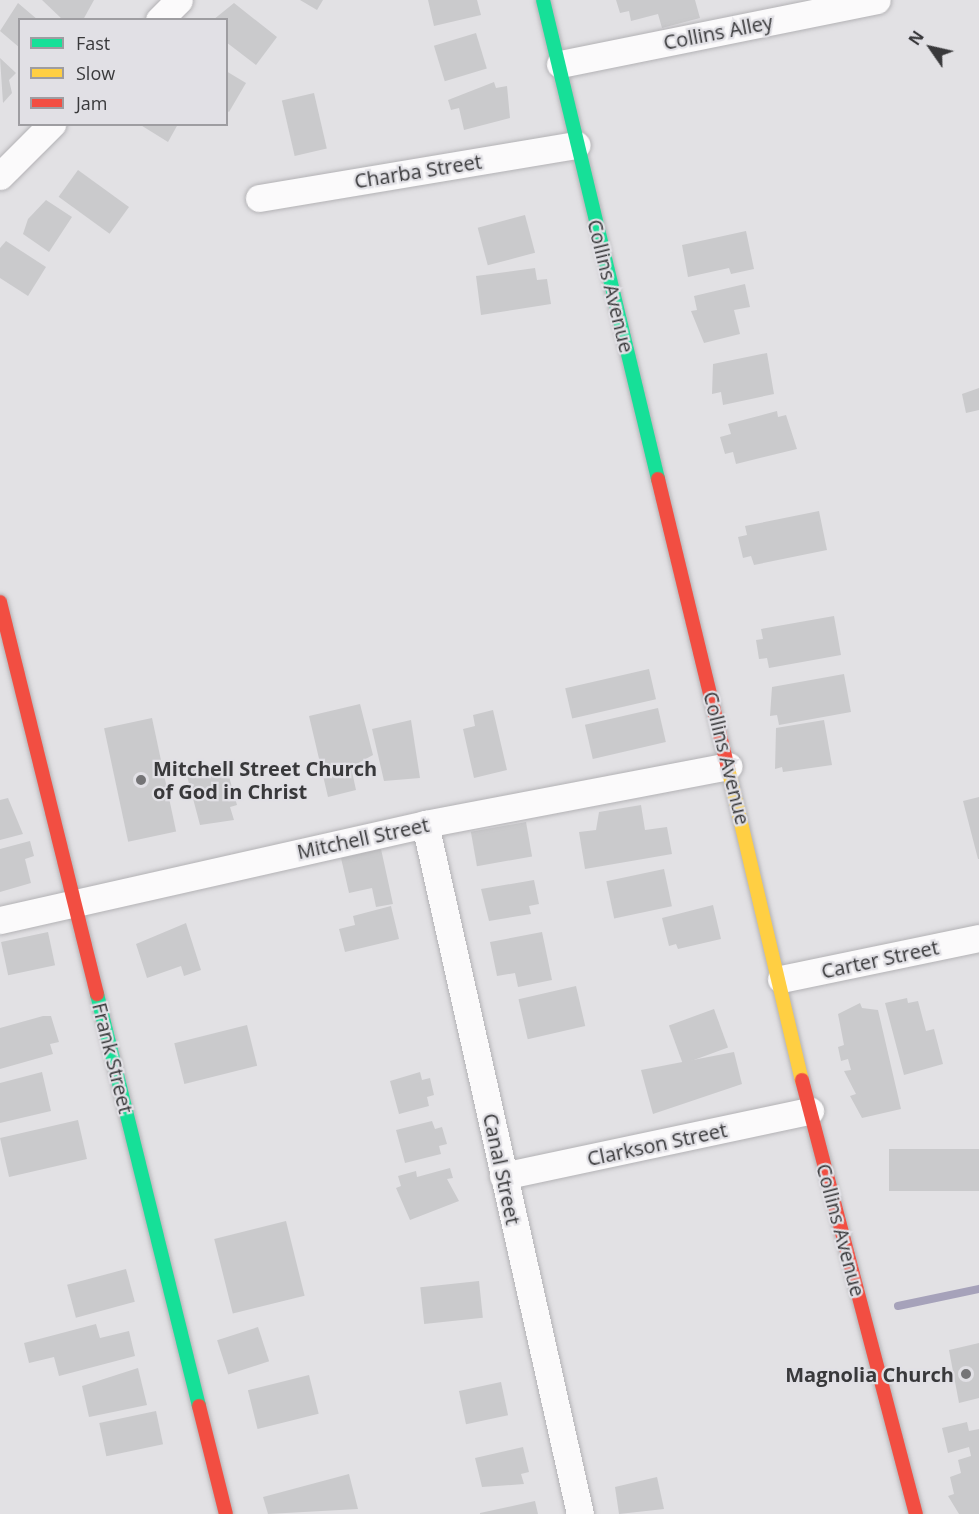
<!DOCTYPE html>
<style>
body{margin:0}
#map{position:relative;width:979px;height:1514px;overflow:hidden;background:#e2e1e4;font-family:"Open Sans",sans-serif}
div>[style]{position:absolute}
.stream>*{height:8px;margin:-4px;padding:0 4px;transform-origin:4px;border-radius:4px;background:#a6a2ba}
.building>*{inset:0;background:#cacacc;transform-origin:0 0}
.roads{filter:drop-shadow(0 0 2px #b3b2b5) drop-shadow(0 0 2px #b3b2b5)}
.street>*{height:27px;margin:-13.5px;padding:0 13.5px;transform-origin:13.5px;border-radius:13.5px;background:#fbfafb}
.fast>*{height:14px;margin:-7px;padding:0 7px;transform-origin:7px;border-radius:7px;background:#16e098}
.slow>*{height:14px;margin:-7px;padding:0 7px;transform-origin:7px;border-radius:7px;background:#ffcf43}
.jam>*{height:14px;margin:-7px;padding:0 7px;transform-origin:7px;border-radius:7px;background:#f24e42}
.dots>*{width:16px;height:16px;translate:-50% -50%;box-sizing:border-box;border:3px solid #e1e0e5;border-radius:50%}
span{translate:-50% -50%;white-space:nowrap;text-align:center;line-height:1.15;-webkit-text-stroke:4.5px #e1e0e5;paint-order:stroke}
.street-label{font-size:20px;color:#39393b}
.poi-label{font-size:20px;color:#39393b;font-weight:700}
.left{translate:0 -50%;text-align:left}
.right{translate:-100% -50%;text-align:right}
.legend{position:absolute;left:18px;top:18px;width:210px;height:108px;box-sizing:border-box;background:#e1e0e5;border:2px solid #9e9da1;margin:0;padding:8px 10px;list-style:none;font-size:18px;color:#39393b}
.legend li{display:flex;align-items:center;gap:12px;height:30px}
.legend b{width:30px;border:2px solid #9e9da1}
.north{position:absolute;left:901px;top:18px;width:60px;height:60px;-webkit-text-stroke:4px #e1e0e5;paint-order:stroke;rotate:304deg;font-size:16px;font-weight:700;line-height:24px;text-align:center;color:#39393b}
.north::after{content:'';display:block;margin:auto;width:21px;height:27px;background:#39393b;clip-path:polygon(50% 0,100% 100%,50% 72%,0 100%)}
</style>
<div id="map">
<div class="stream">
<i style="left:898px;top:1306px;width:83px;rotate:-11.9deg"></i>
</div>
<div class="building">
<i style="clip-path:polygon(42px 0,94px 0,83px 20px,63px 20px)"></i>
<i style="clip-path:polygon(300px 0,323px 0,317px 10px)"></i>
<i style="clip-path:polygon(428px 0,477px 0,481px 15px,434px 26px)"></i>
<i style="clip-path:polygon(616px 0,695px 0,700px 18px,662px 28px,658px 14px,631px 21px,629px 11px,620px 13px)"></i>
<i style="clip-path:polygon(18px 3px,38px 20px,20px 20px,20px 48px,0 31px)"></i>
<i style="clip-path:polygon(234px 3px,277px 37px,256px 65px,226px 42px,226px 20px,213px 20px)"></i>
<i style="left:476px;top:33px;width:37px;height:44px;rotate:73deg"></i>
<i style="clip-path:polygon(0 58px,16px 73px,9px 80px,12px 93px,3px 103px)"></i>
<i style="clip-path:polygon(226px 71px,246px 83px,229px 112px,226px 110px)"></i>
<i style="clip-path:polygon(494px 82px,496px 88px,507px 86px,510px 118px,464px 130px,459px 108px,451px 110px,448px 100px)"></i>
<i style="left:314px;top:93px;width:57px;height:33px;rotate:77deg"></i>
<i style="clip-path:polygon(139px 124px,178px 124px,168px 142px)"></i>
<i style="left:78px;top:170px;width:63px;height:33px;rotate:36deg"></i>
<i style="clip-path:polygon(46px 200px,72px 217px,49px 252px,23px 234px,28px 219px)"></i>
<i style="left:525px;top:215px;width:39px;height:49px;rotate:75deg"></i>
<i style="clip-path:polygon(746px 231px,754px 269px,731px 274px,729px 268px,688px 277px,682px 245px)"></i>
<i style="clip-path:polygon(6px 241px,46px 267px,28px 296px,0 278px,0 248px)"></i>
<i style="clip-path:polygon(535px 268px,537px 280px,547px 279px,551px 304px,481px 315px,476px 276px)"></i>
<i style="clip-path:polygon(745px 284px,750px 307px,734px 310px,740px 334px,704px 343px,691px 311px,697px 310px,694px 296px)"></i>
<i style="clip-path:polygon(767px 353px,774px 394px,723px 405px,721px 392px,712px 394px,713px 364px)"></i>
<i style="clip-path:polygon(979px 388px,979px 410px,966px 413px,962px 394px)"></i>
<i style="clip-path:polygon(777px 411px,778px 417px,786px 415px,797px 449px,736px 464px,733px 452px,725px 454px,720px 437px,731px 434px,728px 424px)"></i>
<i style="clip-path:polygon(819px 511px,827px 550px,754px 565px,751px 556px,743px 558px,738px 537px,747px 535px,745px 526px)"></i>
<i style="clip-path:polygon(834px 616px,841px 655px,769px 668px,767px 658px,759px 659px,756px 640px,763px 639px,761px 629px)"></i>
<i style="left:649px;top:669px;width:31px;height:86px;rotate:77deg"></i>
<i style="clip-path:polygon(844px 674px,851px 712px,779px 725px,777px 715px,770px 716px,772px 687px)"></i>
<i style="clip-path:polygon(360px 704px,373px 755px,351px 767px,356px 790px,328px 797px,309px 716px)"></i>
<i style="left:658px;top:708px;width:35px;height:75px;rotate:77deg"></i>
<i style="clip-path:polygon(493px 710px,507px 770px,474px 778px,463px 729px,475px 726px,473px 715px)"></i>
<i style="left:152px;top:718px;width:116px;height:49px;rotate:78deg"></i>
<i style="clip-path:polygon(411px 720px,420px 778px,384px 781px,372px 729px)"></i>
<i style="clip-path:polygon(824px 720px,832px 765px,783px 772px,782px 767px,775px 769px,776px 728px)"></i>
<i style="clip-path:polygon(225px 762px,237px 805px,230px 807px,234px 820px,200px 825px,186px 772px)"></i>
<i style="clip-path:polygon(979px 797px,979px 859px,978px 859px,963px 801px)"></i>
<i style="clip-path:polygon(8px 798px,23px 834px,0 840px,0 800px)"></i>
<i style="clip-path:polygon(641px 805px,645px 830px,667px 827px,672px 854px,585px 869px,579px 832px,596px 830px,599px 812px)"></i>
<i style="left:526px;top:822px;width:35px;height:56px;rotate:80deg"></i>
<i style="clip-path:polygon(30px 841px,34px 856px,25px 859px,31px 883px,0 892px,0 849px)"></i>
<i style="clip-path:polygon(381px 849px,393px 904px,376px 907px,372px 888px,349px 893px,341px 858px)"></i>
<i style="left:664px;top:869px;width:38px;height:59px;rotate:78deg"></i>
<i style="clip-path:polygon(534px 880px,539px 904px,529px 906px,531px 914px,489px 921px,481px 889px)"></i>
<i style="clip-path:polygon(713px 905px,721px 939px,678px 949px,676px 944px,669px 946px,662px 918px)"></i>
<i style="clip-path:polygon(391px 906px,399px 939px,345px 952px,339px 929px,355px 925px,353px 916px)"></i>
<i style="clip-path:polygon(186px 923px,201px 970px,184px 976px,181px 966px,147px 978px,136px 944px)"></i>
<i style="left:48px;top:932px;width:34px;height:48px;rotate:78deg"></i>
<i style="clip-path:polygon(542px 932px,552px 980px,518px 987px,515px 973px,497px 976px,490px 942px)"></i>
<i style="left:576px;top:986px;width:41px;height:59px;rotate:77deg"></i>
<i style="clip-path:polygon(907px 998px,908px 1003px,918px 1001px,926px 1031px,934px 1029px,943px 1064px,904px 1075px,885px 1003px)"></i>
<i style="clip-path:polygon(860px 1003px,862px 1008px,878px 1010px,901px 1109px,862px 1118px,850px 1096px,856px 1094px,844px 1071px,851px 1070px,848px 1059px,841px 1061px,838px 1047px,844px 1045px,838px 1014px)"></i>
<i style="left:714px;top:1009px;width:41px;height:48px;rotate:70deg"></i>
<i style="clip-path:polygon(43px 1016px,51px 1016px,59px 1042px,50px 1044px,53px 1054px,0 1069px,0 1028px)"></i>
<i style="left:247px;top:1025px;width:42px;height:75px;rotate:76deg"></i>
<i style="clip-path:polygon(734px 1052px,742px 1084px,653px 1114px,641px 1070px)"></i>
<i style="clip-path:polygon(42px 1072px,51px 1111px,0 1123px,0 1083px)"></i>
<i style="clip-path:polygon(420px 1072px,422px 1080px,430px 1078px,434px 1095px,427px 1097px,429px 1106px,399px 1114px,390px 1081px)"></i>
<i style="left:78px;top:1120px;width:40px;height:80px;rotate:77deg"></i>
<i style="clip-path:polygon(432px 1121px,435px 1129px,442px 1127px,447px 1144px,439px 1146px,441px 1154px,405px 1163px,396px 1130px)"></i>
<i style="left:979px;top:1149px;width:42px;height:90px;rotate:90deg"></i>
<i style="clip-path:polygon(450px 1168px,453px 1178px,447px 1179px,459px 1201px,410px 1220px,396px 1188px,401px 1186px,398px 1176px,416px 1171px,417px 1177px)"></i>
<i style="left:286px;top:1221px;width:77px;height:74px;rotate:76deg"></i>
<i style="left:126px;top:1269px;width:34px;height:61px;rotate:75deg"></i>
<i style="left:479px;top:1281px;width:37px;height:59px;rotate:84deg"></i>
<i style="clip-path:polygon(96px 1324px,100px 1338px,129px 1331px,135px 1356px,59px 1376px,54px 1357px,29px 1363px,24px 1343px)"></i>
<i style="left:258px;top:1327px;width:36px;height:43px;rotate:72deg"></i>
<i style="clip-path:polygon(979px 1343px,979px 1398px,959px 1403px,949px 1350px)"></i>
<i style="clip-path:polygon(138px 1368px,147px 1405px,89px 1417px,82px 1386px)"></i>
<i style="left:309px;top:1375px;width:40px;height:63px;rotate:76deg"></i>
<i style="left:501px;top:1382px;width:34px;height:43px;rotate:78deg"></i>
<i style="left:156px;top:1411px;width:34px;height:58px;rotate:78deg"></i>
<i style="clip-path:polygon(967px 1422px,969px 1431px,979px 1429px,979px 1514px,959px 1514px,948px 1496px,954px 1494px,950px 1477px,961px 1473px,958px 1460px,971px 1456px,969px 1447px,948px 1453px,942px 1428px)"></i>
<i style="clip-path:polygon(523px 1447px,529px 1472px,521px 1474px,524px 1484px,482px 1487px,475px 1458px)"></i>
<i style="clip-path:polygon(349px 1474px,358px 1509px,268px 1514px,263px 1497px)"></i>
<i style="clip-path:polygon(657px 1477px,664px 1509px,619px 1514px,615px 1487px)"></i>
<i style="clip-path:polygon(535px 1501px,538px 1514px,480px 1514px,480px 1513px)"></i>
</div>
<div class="roads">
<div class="street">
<i style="left:159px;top:20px;width:28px;rotate:-45deg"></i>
<i style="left:560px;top:64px;width:323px;rotate:-11.4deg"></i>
<i style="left:0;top:176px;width:74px;rotate:-45deg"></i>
<i style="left:259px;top:198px;width:322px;rotate:-9.5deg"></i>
<i style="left:425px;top:824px;width:707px;rotate:77.34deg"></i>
<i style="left:0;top:920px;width:436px;rotate:-12.7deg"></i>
<i style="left:425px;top:824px;width:309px;rotate:-10.8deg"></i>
<i style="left:781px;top:979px;width:202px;rotate:-11.7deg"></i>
<i style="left:503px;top:1176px;width:314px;rotate:-12deg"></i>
</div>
<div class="fast">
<i style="left:543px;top:0;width:493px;rotate:76.5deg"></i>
<i style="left:97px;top:994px;width:424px;rotate:76.1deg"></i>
</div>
<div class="slow">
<i style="left:728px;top:768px;width:321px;rotate:76.7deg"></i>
</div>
<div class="jam">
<i style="left:658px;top:479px;width:297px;rotate:76.4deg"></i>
<i style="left:0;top:602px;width:404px;rotate:76.1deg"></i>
<i style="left:802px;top:1080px;width:449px;rotate:75.3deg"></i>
<i style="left:199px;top:1406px;width:111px;rotate:76deg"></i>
</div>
</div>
<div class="dots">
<i style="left:141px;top:780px;background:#747476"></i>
<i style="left:966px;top:1374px;background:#747476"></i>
</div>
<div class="street-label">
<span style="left:718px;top:32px;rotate:-11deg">Collins Alley</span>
<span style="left:418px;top:171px;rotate:-9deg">Charba Street</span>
<span style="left:611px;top:286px;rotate:76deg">Collins Avenue</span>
<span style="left:727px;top:758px;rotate:76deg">Collins Avenue</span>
<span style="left:363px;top:838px;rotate:-12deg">Mitchell Street</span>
<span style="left:880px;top:959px;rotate:-12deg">Carter Street</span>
<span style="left:113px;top:1058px;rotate:76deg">Frank Street</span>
<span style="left:657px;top:1144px;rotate:-12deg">Clarkson Street</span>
<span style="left:502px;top:1169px;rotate:78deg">Canal Street</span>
<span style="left:841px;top:1230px;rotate:75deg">Collins Avenue</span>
</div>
<div class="poi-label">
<span class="left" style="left:153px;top:780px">Mitchell Street Church<br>of God in Christ</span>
<span class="right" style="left:954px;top:1374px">Magnolia Church</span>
</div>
<ul class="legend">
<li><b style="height:8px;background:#16e098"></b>Fast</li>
<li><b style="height:8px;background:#ffcf43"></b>Slow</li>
<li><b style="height:8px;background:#f24e42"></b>Jam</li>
</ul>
<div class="north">N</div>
</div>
